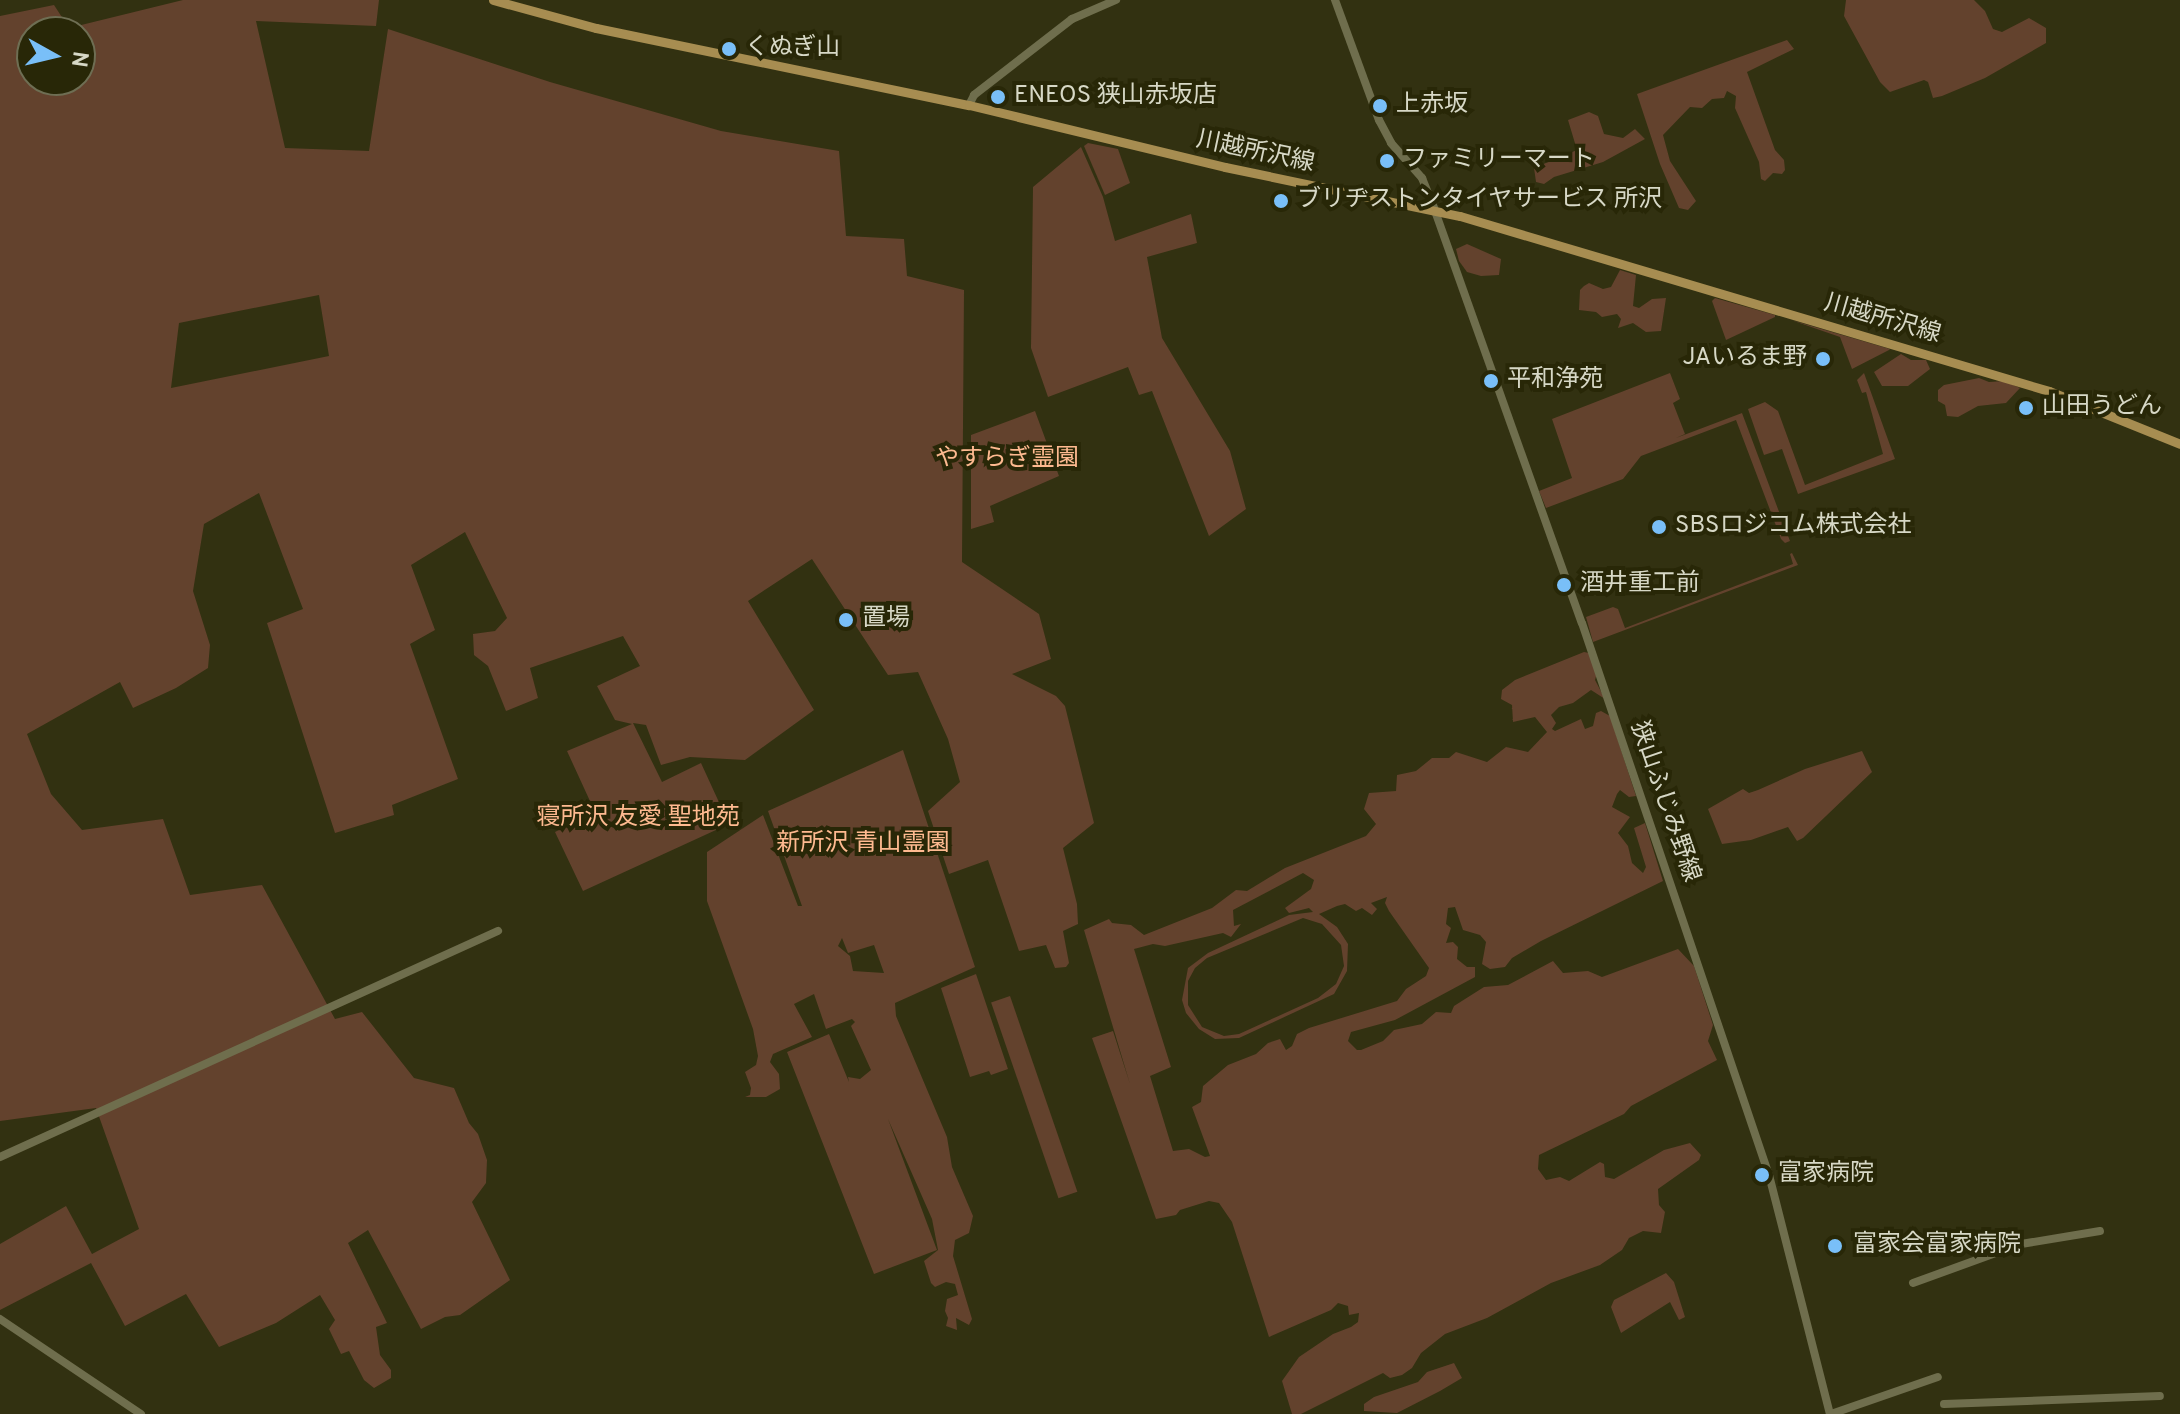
<!DOCTYPE html>
<meta charset="utf-8">
<style>
body{margin:0}
#map{position:relative;width:2180px;height:1414px;overflow:hidden;background:#323111;font-family:Overpass,"Noto Sans JP",sans-serif}
div>[style]{position:absolute}
.green>*{inset:0;background:#63422d;transform-origin:0 0}
.secondary>*{height:8px;margin:-4px;padding:0 4px;transform-origin:4px;border-radius:4px;background:#6f6e4d}
.primary>*{height:9px;margin:-4.5px;padding:0 4.5px;transform-origin:4.5px;border-radius:4.5px;background:#a78d51}
.dots>*{width:22px;height:22px;translate:-50% -50%;box-sizing:border-box;border:4px solid #282707;border-radius:50%}
span{translate:-50% -50%;white-space:nowrap;text-align:center;line-height:1.15;-webkit-text-stroke:8px #282707;paint-order:stroke}
.poi-label{font-size:24px;color:#d7d8c6}
.left{translate:0 -50%;text-align:left}
.right{translate:-100% -50%;text-align:right}
.street-label{font-size:24px;color:#d7d8c6}
.park-label{font-size:24px;color:#feba90}
.north{position:absolute;left:16px;top:16px;width:80px;height:80px;box-sizing:border-box;background:#282707;border:2px solid #6e6e53;border-radius:50%;rotate:98deg;font-size:22px;font-weight:700;line-height:32px;text-align:center;color:#d7d8c6}
.north::after{content:'';display:block;margin:auto;width:28px;height:36px;background:#79bff8;clip-path:polygon(50% 0,100% 100%,50% 72%,0 100%)}
</style>
<div id="map">
<div class="green">
<i style="clip-path:polygon(evenodd,183px 0,379px 0,376px 26px,256px 21px,285px 148px,369px 151px,388px 29px,550px 82px,721px 131px,839px 151px,846px 236px,904px 239px,907px 276px,964px 290px,962px 562px,1039px 614px,1051px 659px,1012px 674px,1056px 696px,1065px 706px,1094px 823px,1063px 848px,1077px 904px,1078px 924px,1063px 931px,1069px 963px,1066px 967px,1055px 968px,1046px 945px,1019px 951px,988px 860px,949px 874px,928px 811px,960px 782px,948px 739px,918px 672px,888px 675px,812px 559px,748px 601px,814px 710px,745px 760px,690px 757px,661px 765px,646px 725px,633px 723px,662px 782px,701px 763px,729px 824px,583px 891px,555px 832px,595px 812px,567px 751px,632px 724px,615px 720px,597px 686px,640px 666px,623px 636px,530px 668px,538px 698px,506px 711px,488px 666px,474px 655px,473px 634px,495px 631px,507px 618px,465px 532px,411px 565px,435px 630px,410px 644px,458px 779px,392px 805px,394px 815px,335px 833px,267px 623px,303px 609px,259px 493px,204px 524px,193px 591px,210px 645px,208px 668px,176px 688px,133px 708px,120px 682px,27px 734px,51px 794px,82px 830px,163px 819px,190px 895px,262px 885px,335px 1019px,362px 1012px,414px 1078px,454px 1088px,469px 1123px,478px 1134px,487px 1160px,486px 1183px,472px 1202px,510px 1280px,460px 1315px,445px 1317px,421px 1329px,368px 1230px,348px 1243px,387px 1323px,376px 1327px,380px 1355px,391px 1370px,391px 1378px,374px 1388px,364px 1380px,349px 1351px,341px 1354px,329px 1329px,335px 1320px,320px 1295px,276px 1323px,219px 1347px,186px 1294px,125px 1326px,91px 1263px,0 1310px,0 1244px,66px 1206px,92px 1254px,139px 1229px,96px 1108px,0 1121px,0 16px,54px 5px,69px 28px,183px 0,32px 32px,80px 32px,80px 80px,32px 80px,32px 32px,183px 0,319px 295px,329px 356px,171px 388px,179px 323px,319px 295px)"></i>
<i style="clip-path:polygon(1846px 0,1974px 0,1985px 11px,1993px 29px,2002px 32px,2029px 18px,2046px 28px,2046px 43px,1985px 78px,1942px 96px,1933px 98px,1928px 82px,1924px 80px,1890px 92px,1880px 82px,1844px 16px)"></i>
<i style="clip-path:polygon(1787px 40px,1794px 49px,1747px 72px,1775px 150px,1784px 160px,1785px 170px,1782px 174px,1773px 173px,1765px 181px,1761px 179px,1759px 162px,1735px 108px,1736px 96px,1727px 91px,1724px 98px,1712px 99px,1702px 108px,1690px 107px,1663px 135px,1670px 161px,1696px 201px,1688px 210px,1679px 208px,1660px 164px,1637px 94px)"></i>
<i style="clip-path:polygon(1589px 112px,1598px 116px,1604px 134px,1623px 138px,1635px 129px,1645px 139px,1603px 162px,1554px 177px,1544px 184px,1536px 182px,1534px 168px,1577px 150px,1568px 120px)"></i>
<i style="clip-path:polygon(1088px 143px,1118px 149px,1130px 183px,1105px 195px,1084px 146px)"></i>
<i style="clip-path:polygon(1081px 147px,1103px 197px,1115px 241px,1191px 214px,1197px 243px,1147px 257px,1162px 338px,1230px 451px,1246px 509px,1209px 536px,1152px 391px,1139px 395px,1128px 367px,1048px 397px,1031px 348px,1033px 187px)"></i>
<i style="clip-path:polygon(1467px 244px,1501px 259px,1499px 275px,1481px 276px,1467px 272px,1459px 261px,1456px 249px)"></i>
<i style="clip-path:polygon(1620px 270px,1636px 275px,1633px 306px,1639px 308px,1652px 299px,1666px 298px,1661px 331px,1646px 332px,1633px 323px,1618px 328px,1621px 319px,1617px 314px,1602px 317px,1596px 312px,1579px 310px,1580px 290px,1584px 286px,1589px 283px,1603px 289px,1611px 287px)"></i>
<i style="clip-path:polygon(1715px 298px,1775px 315px,1775px 317px,1726px 340px,1712px 301px)"></i>
<i style="clip-path:polygon(1791px 320px,1890px 349px,1889px 350px,1852px 369px,1840px 337px)"></i>
<i style="clip-path:polygon(1901px 354px,1911px 360px,1926px 360px,1930px 369px,1908px 386px,1882px 386px,1874px 372px)"></i>
<i style="clip-path:polygon(1670px 373px,1680px 399px,1673px 403px,1685px 434px,1676px 438px,1742px 413px,1790px 541px,1785px 543px,1781px 539px,1736px 420px,1641px 456px,1623px 479px,1546px 508px,1539px 491px,1572px 478px,1552px 419px)"></i>
<i style="clip-path:polygon(1864px 373px,1895px 459px,1798px 494px,1782px 449px,1764px 455px,1748px 409px,1765px 402px,1778px 411px,1805px 485px,1883px 454px,1866px 392px,1862px 393px,1857px 380px)"></i>
<i style="clip-path:polygon(1979px 378px,1989px 382px,2004px 381px,2020px 388px,2006px 403px,1978px 406px,1958px 417px,1947px 416px,1945px 405px,1938px 401px,1938px 390px,1944px 385px)"></i>
<i style="clip-path:polygon(1035px 411px,1059px 476px,990px 506px,994px 522px,971px 529px,971px 435px)"></i>
<i style="clip-path:polygon(1792px 553px,1798px 565px,1593px 642px,1586px 617px,1613px 607px,1618px 609px,1625px 628px,1793px 564px,1790px 554px)"></i>
<i style="clip-path:polygon(evenodd,1584px 652px,1589px 653px,1597px 673px,1595px 680px,1605px 699px,1591px 690px,1573px 703px,1559px 707px,1551px 715px,1556px 723px,1552px 729px,1555px 731px,1581px 719px,1585px 729px,1593px 726px,1596px 713px,1601px 711px,1610px 716px,1636px 796px,1629px 797px,1620px 790px,1617px 794px,1612px 807px,1630px 817px,1618px 833px,1628px 846px,1632px 863px,1643px 873px,1646px 867px,1634px 828px,1645px 823px,1663px 881px,1541px 941px,1512px 958px,1505px 967px,1490px 969px,1482px 964px,1486px 942px,1480px 935px,1463px 930px,1455px 907px,1448px 908px,1446px 924px,1451px 928px,1446px 943px,1453px 942px,1458px 947px,1457px 959px,1467px 967px,1475px 967px,1475px 977px,1395px 1020px,1351px 1032px,1348px 1041px,1357px 1050px,1361px 1050px,1383px 1041px,1394px 1030px,1422px 1024px,1436px 1012px,1451px 1013px,1454px 1006px,1484px 987px,1508px 985px,1553px 961px,1563px 973px,1588px 971px,1602px 977px,1678px 949px,1694px 966px,1713px 1025px,1708px 1041px,1717px 1060px,1631px 1106px,1624px 1114px,1539px 1155px,1538px 1169px,1546px 1180px,1560px 1177px,1569px 1181px,1600px 1162px,1604px 1164px,1605px 1177px,1614px 1179px,1664px 1150px,1690px 1143px,1701px 1155px,1699px 1160px,1658px 1189px,1659px 1205px,1665px 1212px,1661px 1233px,1643px 1231px,1629px 1238px,1622px 1250px,1600px 1265px,1551px 1283px,1487px 1318px,1445px 1334px,1421px 1353px,1412px 1368px,1402px 1375px,1390px 1378px,1383px 1373px,1301px 1414px,1292px 1414px,1282px 1381px,1299px 1357px,1333px 1334px,1351px 1327px,1358px 1322px,1359px 1313px,1349px 1315px,1348px 1306px,1338px 1303px,1331px 1310px,1269px 1337px,1232px 1222px,1219px 1203px,1209px 1201px,1180px 1210px,1176px 1215px,1156px 1219px,1092px 1038px,1113px 1031px,1130px 1084px,1084px 930px,1109px 919px,1112px 923px,1131px 925px,1144px 935px,1212px 908px,1236px 890px,1247px 891px,1285px 868px,1366px 836px,1376px 824px,1364px 809px,1369px 793px,1396px 791px,1397px 775px,1416px 771px,1432px 758px,1449px 758px,1456px 752px,1487px 762px,1506px 747px,1528px 752px,1547px 732px,1535px 717px,1513px 722px,1512px 705px,1501px 699px,1502px 690px,1515px 680px,1584px 652px,1303px 873px,1314px 880px,1311px 889px,1285px 908px,1289px 913px,1309px 908px,1313px 912px,1289px 915px,1208px 953px,1188px 968px,1182px 1000px,1186px 1013px,1199px 1029px,1215px 1039px,1239px 1038px,1334px 994px,1347px 971px,1348px 944px,1337px 927px,1319px 914px,1337px 906px,1345px 904px,1356px 911px,1362px 908px,1372px 915px,1377px 909px,1371px 903px,1387px 897px,1385px 903px,1389px 911px,1429px 968px,1426px 976px,1406px 989px,1397px 1001px,1309px 1028px,1297px 1034px,1292px 1046px,1286px 1050px,1280px 1039px,1268px 1043px,1256px 1054px,1228px 1065px,1203px 1086px,1201px 1102px,1192px 1107px,1210px 1156px,1205px 1157px,1189px 1149px,1173px 1151px,1150px 1076px,1171px 1067px,1134px 949px,1153px 944px,1165px 946px,1223px 933px,1231px 937px,1241px 924px,1234px 926px,1233px 910px,1303px 873px,1584px 652px,1303px 918px,1322px 924px,1341px 945px,1344px 966px,1336px 984px,1318px 998px,1239px 1034px,1224px 1036px,1202px 1027px,1188px 1005px,1188px 981px,1195px 968px,1207px 958px,1303px 918px)"></i>
<i style="clip-path:polygon(evenodd,903px 750px,975px 967px,895px 1003px,896px 1016px,947px 1137px,952px 1167px,973px 1216px,969px 1233px,955px 1240px,953px 1256px,972px 1319px,969px 1325px,956px 1318px,957px 1330px,946px 1326px,948px 1318px,945px 1311px,947px 1299px,958px 1295px,955px 1284px,946px 1282px,935px 1287px,931px 1283px,924px 1261px,938px 1250px,932px 1219px,888px 1119px,937px 1250px,874px 1274px,787px 1052px,829px 1034px,849px 1082px,848px 1077px,860px 1079px,871px 1070px,851px 1026px,855px 1022px,852px 1019px,826px 1029px,814px 994px,794px 1004px,812px 1037px,773px 1054px,770px 1062px,779px 1074px,780px 1089px,766px 1097px,745px 1097px,750px 1095px,751px 1088px,745px 1072px,756px 1065px,758px 1056px,753px 1029px,707px 901px,707px 852px,763px 815px,798px 906px,802px 906px,768px 811px,903px 750px,842px 938px,848px 953px,874px 945px,884px 973px,853px 971px,850px 956px,838px 946px,842px 938px)"></i>
<i style="clip-path:polygon(1862px 751px,1872px 772px,1803px 838px,1797px 841px,1788px 827px,1751px 840px,1722px 844px,1708px 809px,1743px 789px,1749px 793px,1758px 790px,1805px 769px)"></i>
<i style="clip-path:polygon(976px 974px,1008px 1069px,991px 1075px,989px 1071px,970px 1077px,941px 988px)"></i>
<i style="left:1010px;top:996px;width:207px;height:20px;rotate:71deg"></i>
<i style="clip-path:polygon(1666px 1273px,1674px 1282px,1685px 1317px,1679px 1320px,1670px 1302px,1621px 1333px,1611px 1307px,1614px 1300px)"></i>
<i style="clip-path:polygon(1454px 1363px,1462px 1378px,1440px 1391px,1397px 1413px,1364px 1411px,1364px 1404px,1374px 1397px,1418px 1382px,1427px 1372px)"></i>
</div>
<div class="secondary">
<i style="left:1335px;top:0;width:128px;rotate:69.9deg"></i>
<i style="left:1379px;top:120px;width:26px;rotate:62deg"></i>
<i style="left:1391px;top:143px;width:47px;rotate:48.5deg"></i>
<i style="left:1422px;top:178px;width:35px;rotate:68deg"></i>
<i style="left:1435px;top:211px;width:437px;rotate:70.4deg"></i>
<i style="left:1582px;top:623px;width:583px;rotate:71.29deg"></i>
<i style="left:1769px;top:1175px;width:247px;rotate:75.7deg"></i>
<i style="left:969px;top:105px;width:11px;rotate:-63deg"></i>
<i style="left:974px;top:95px;width:124px;rotate:-37.8deg"></i>
<i style="left:1072px;top:19px;width:48px;rotate:-23.4deg"></i>
<i style="left:0;top:1157px;width:547px;rotate:-24.41deg"></i>
<i style="left:1913px;top:1283px;width:115px;rotate:-19.9deg"></i>
<i style="left:2021px;top:1244px;width:80px;rotate:-9.3deg"></i>
<i style="left:0;top:1319px;width:170px;rotate:34deg"></i>
<i style="left:1944px;top:1404px;width:216px;rotate:-2.1deg"></i>
<i style="left:1831px;top:1414px;width:113px;rotate:-19.1deg"></i>
</div>
<div class="primary">
<i style="left:493px;top:0;width:107px;rotate:15.2deg"></i>
<i style="left:596px;top:28px;width:381px;rotate:11.7deg"></i>
<i style="left:969px;top:105px;width:263px;rotate:13.6deg"></i>
<i style="left:1225px;top:167px;width:240px;rotate:11.8deg"></i>
<i style="left:1460px;top:216px;width:614px;rotate:16.55deg"></i>
<i style="left:2049px;top:391px;width:141px;rotate:22deg"></i>
</div>
<div class="dots">
<i style="left:729px;top:49px;background:#79bff8"></i>
<i style="left:998px;top:97px;background:#79bff8"></i>
<i style="left:1380px;top:106px;background:#79bff8"></i>
<i style="left:1387px;top:161px;background:#79bff8"></i>
<i style="left:1281px;top:201px;background:#79bff8"></i>
<i style="left:1823px;top:359px;background:#79bff8"></i>
<i style="left:1491px;top:381px;background:#79bff8"></i>
<i style="left:2026px;top:408px;background:#79bff8"></i>
<i style="left:1659px;top:527px;background:#79bff8"></i>
<i style="left:1564px;top:585px;background:#79bff8"></i>
<i style="left:846px;top:620px;background:#79bff8"></i>
<i style="left:1762px;top:1175px;background:#79bff8"></i>
<i style="left:1835px;top:1246px;background:#79bff8"></i>
</div>
<div class="poi-label">
<span class="left" style="left:745px;top:49px">くぬぎ山</span>
<span class="left" style="left:1014px;top:97px">ENEOS 狭山赤坂店</span>
<span class="left" style="left:1396px;top:106px">上赤坂</span>
<span class="left" style="left:1403px;top:161px">ファミリーマート</span>
<span class="left" style="left:1297px;top:201px">ブリヂストンタイヤサービス 所沢</span>
<span class="right" style="left:1807px;top:359px">JAいるま野</span>
<span class="left" style="left:1507px;top:381px">平和浄苑</span>
<span class="left" style="left:2042px;top:408px">山田うどん</span>
<span class="left" style="left:1675px;top:527px">SBSロジコム株式会社</span>
<span class="left" style="left:1580px;top:585px">酒井重工前</span>
<span class="left" style="left:862px;top:620px">置場</span>
<span class="left" style="left:1778px;top:1175px">富家病院</span>
<span class="left" style="left:1853px;top:1246px">富家会富家病院</span>
</div>
<div class="street-label">
<span style="left:1255px;top:153px;rotate:12deg">川越所沢線</span>
<span style="left:1882px;top:320px;rotate:16deg">川越所沢線</span>
<span style="left:1664px;top:802px;rotate:71deg">狭山ふじみ野線</span>
</div>
<div class="park-label">
<span style="left:1007px;top:460px">やすらぎ霊園</span>
<span style="left:638px;top:819px">寝所沢 友愛 聖地苑</span>
<span style="left:863px;top:845px">新所沢 青山霊園</span>
</div>
<div class="north">N</div>
</div>
